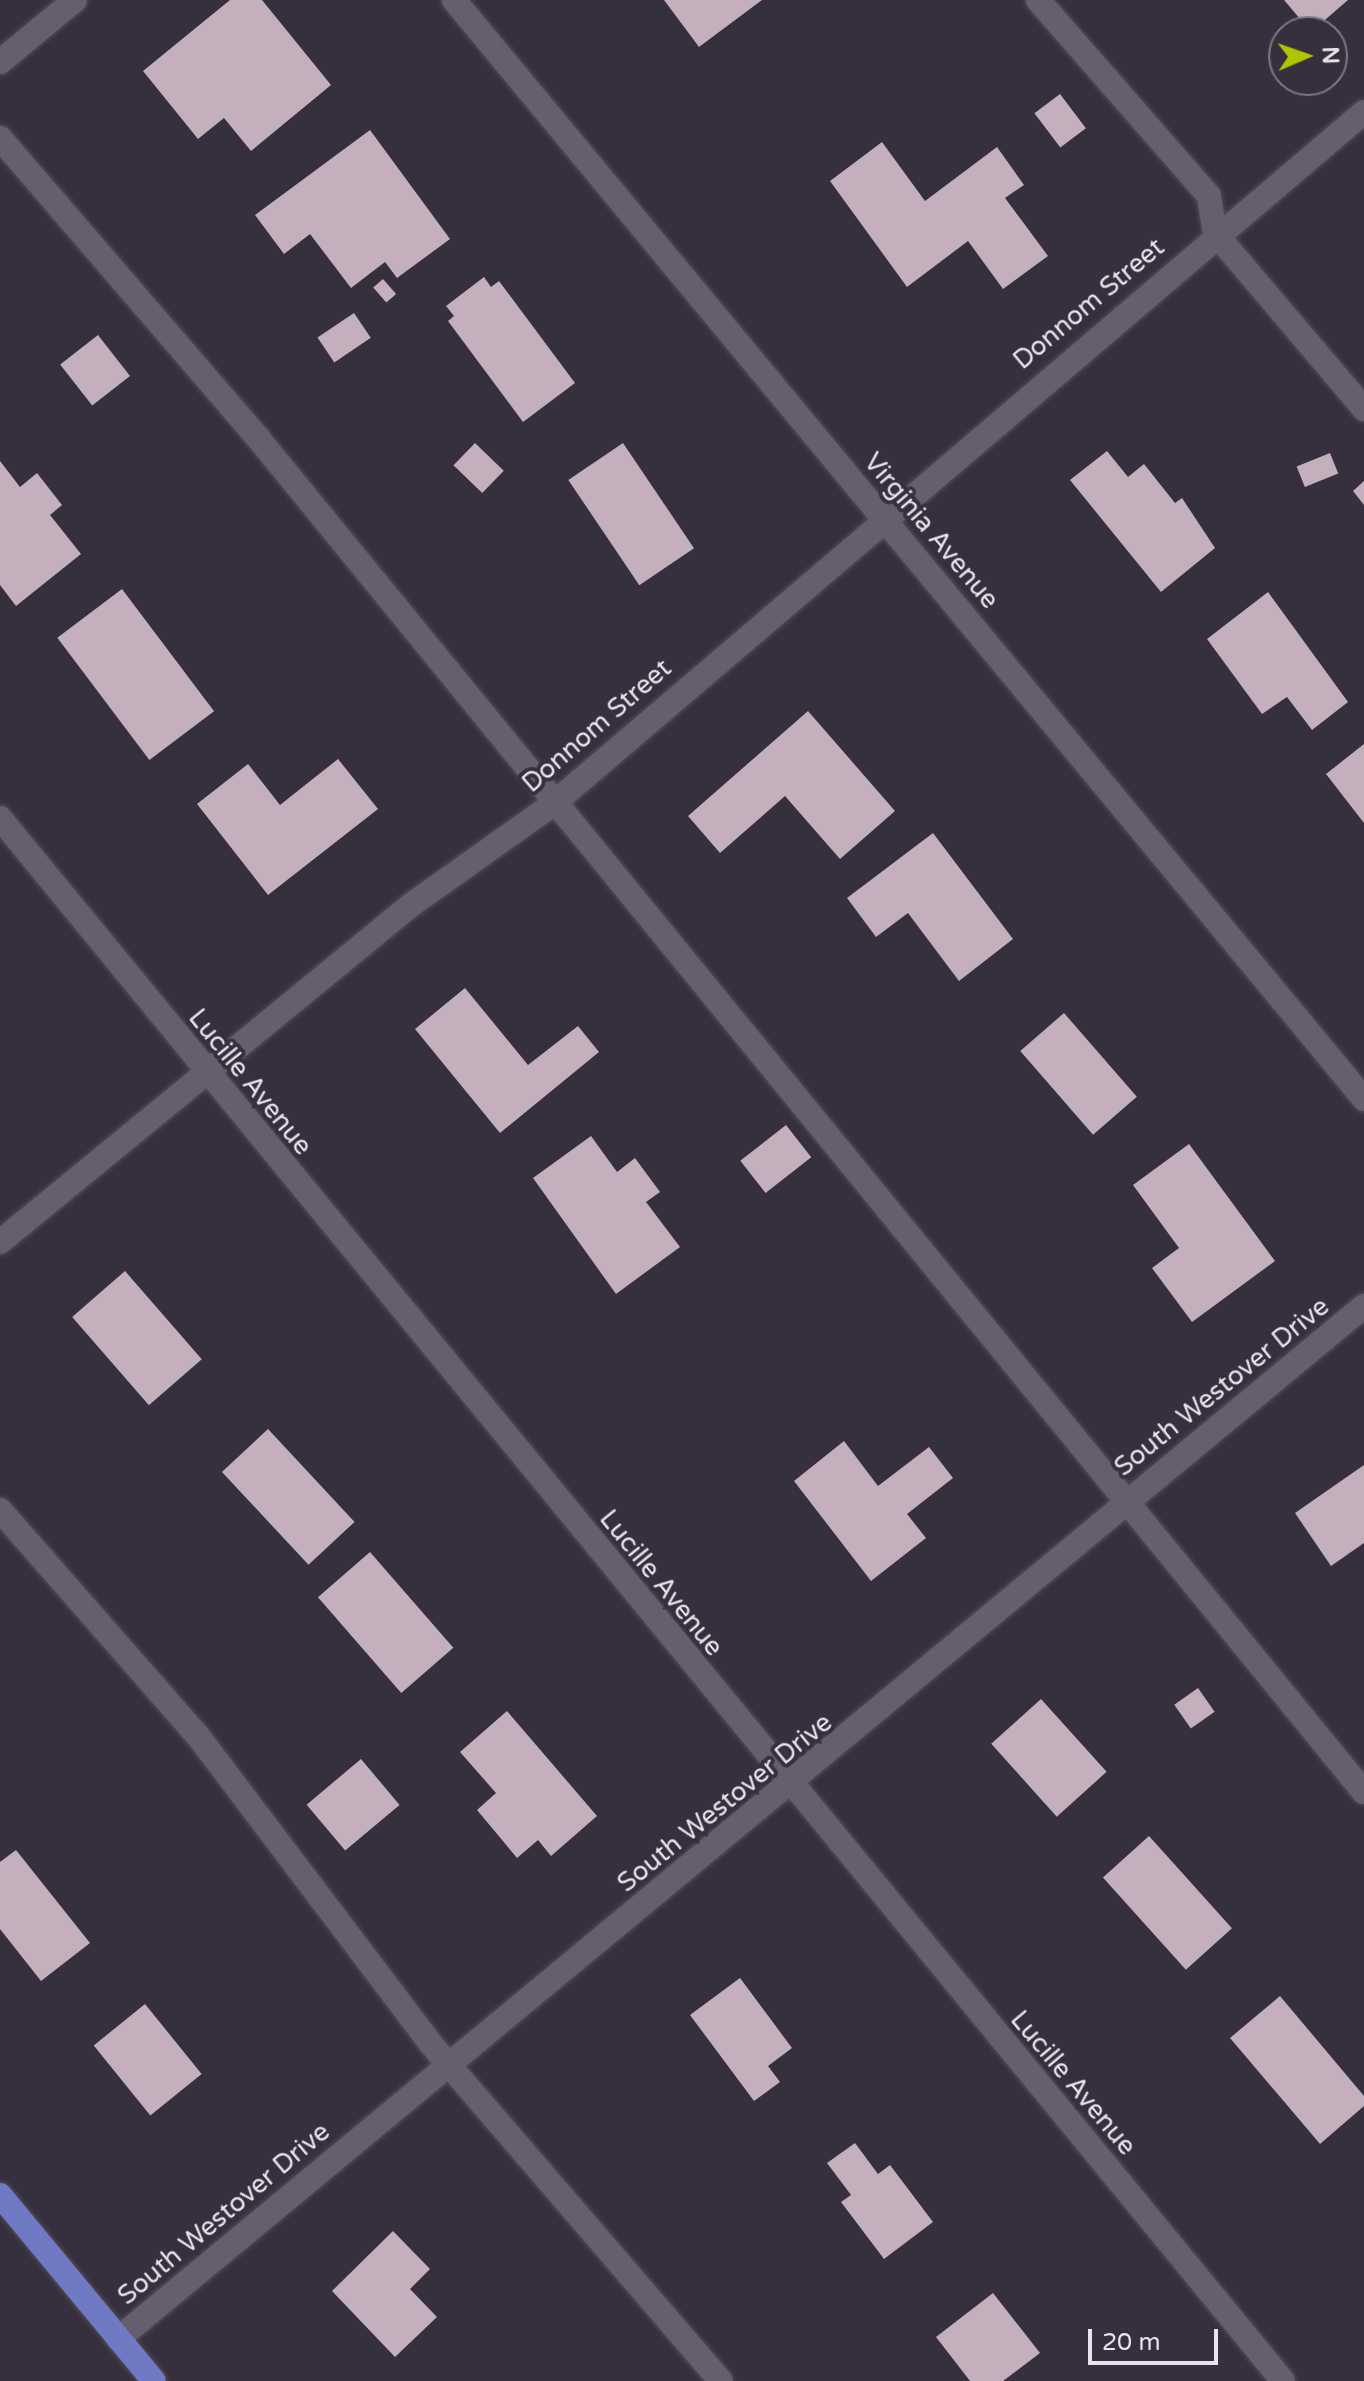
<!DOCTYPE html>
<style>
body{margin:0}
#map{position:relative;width:1364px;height:2381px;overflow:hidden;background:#362f3d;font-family:"Varela Round",sans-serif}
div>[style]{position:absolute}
.building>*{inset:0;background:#c3b0bc;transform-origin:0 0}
.roads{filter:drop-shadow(0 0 2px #524c58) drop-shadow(0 0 2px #524c58)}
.minor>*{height:24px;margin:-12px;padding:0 12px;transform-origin:12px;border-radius:12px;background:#655e6e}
.major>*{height:24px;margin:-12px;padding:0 12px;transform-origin:12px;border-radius:12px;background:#6f79c4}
span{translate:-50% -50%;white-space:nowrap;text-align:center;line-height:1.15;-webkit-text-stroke:8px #362f3d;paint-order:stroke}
.street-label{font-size:26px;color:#e8e4ed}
.north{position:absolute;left:1268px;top:16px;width:80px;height:80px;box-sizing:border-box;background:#362f3d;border:2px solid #7d7783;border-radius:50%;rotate:88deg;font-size:22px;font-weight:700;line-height:32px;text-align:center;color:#e8e4ed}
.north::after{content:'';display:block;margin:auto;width:28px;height:36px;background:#b0c502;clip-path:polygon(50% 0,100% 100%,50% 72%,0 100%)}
.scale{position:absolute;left:1088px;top:2329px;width:130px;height:36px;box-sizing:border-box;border:4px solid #e8e4ed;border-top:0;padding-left:10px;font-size:24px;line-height:28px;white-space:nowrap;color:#e8e4ed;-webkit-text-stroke:6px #362f3d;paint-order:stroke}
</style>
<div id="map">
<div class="building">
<i style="clip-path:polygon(230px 0,262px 0,331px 85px,251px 151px,224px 118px,198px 139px,143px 71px)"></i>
<i style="clip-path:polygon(664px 0,762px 0,699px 47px)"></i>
<i style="clip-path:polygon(1284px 0,1348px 0,1311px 32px)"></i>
<i style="left:1060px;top:94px;width:43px;height:32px;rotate:53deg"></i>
<i style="clip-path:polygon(370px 130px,450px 239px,397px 278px,385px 262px,351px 288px,310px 234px,284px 254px,255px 215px)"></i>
<i style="clip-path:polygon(882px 142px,925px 201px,997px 147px,1024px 185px,1005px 198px,1048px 256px,1003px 289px,968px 241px,907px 287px,830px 181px)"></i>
<i style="clip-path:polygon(484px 277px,491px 287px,499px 281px,575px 383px,523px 422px,448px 321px,454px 316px,446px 306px)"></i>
<i style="left:383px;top:279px;width:20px;height:13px;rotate:49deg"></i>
<i style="left:354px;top:313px;width:30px;height:44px;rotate:56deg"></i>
<i style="left:98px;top:335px;width:52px;height:48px;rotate:52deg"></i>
<i style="left:475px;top:443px;width:40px;height:31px;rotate:44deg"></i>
<i style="left:623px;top:443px;width:127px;height:66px;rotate:56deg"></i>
<i style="clip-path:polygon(1107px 451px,1128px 477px,1144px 464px,1175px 503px,1182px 498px,1215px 548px,1161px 592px,1070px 480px)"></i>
<i style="left:1330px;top:453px;width:22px;height:36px;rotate:68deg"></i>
<i style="clip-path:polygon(0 461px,20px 487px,37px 473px,62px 505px,50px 515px,81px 554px,16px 606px,0 585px)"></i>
<i style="clip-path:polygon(1364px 481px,1364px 505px,1353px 491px)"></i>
<i style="left:122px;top:589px;width:153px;height:81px;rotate:53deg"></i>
<i style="clip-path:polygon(1268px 592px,1348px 702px,1312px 730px,1287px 697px,1262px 714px,1207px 639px)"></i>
<i style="clip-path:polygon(808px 711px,895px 811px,840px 859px,785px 796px,720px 853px,688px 816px)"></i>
<i style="clip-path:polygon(1364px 744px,1364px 823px,1326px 774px)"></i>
<i style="clip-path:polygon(338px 759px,378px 809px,268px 895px,197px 804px,248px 764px,280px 805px)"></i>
<i style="clip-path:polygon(933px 833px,1013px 939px,959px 981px,908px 913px,876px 937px,847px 898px)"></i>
<i style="clip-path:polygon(465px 988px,528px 1065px,578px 1026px,599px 1052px,500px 1133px,415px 1029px)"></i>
<i style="left:1064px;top:1013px;width:111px;height:58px;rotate:49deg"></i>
<i style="left:786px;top:1125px;width:41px;height:58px;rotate:52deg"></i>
<i style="clip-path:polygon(591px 1136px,617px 1172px,635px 1158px,660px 1192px,646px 1202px,680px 1247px,616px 1294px,533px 1178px)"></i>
<i style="clip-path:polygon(1189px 1144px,1275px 1261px,1192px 1322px,1152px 1268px,1179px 1248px,1133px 1185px)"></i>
<i style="left:125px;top:1271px;width:117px;height:70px;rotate:49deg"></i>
<i style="left:268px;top:1429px;width:127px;height:63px;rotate:47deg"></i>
<i style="clip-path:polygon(844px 1441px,878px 1486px,929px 1447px,953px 1478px,907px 1514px,926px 1538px,871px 1581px,794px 1481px)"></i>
<i style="clip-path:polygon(1364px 1465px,1364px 1543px,1331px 1566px,1295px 1513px)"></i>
<i style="left:370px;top:1552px;width:127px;height:69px;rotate:49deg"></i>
<i style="left:1198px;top:1688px;width:29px;height:29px;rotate:55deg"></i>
<i style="left:1041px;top:1699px;width:98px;height:67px;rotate:48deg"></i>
<i style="clip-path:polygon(507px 1711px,597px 1816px,551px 1856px,538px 1840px,517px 1858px,477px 1810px,496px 1793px,460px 1752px)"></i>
<i style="left:361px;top:1759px;width:60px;height:71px;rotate:50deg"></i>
<i style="left:1149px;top:1836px;width:124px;height:62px;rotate:48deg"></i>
<i style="clip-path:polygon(16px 1850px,90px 1943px,41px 1981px,0 1929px,0 1862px)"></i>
<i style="clip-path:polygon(740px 1978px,792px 2048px,768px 2066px,780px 2082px,754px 2101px,690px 2015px)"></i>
<i style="clip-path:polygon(1280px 1996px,1364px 2096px,1364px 2106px,1320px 2144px,1230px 2038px)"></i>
<i style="left:145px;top:2004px;width:90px;height:66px;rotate:51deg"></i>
<i style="clip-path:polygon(855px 2143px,878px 2174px,890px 2165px,933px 2222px,884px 2259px,841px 2202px,851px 2195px,827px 2163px)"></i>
<i style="clip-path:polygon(393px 2231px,430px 2269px,410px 2289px,437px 2317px,395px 2357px,332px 2291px)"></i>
<i style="clip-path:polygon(993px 2293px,1040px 2353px,1003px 2381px,970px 2381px,936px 2337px)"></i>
</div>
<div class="roads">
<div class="minor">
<i style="left:454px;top:0;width:1427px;rotate:50.37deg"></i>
<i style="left:1038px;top:0;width:260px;rotate:48.9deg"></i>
<i style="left:1209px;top:196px;width:37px;rotate:81deg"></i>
<i style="left:1215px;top:233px;width:231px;rotate:49.7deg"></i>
<i style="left:0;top:62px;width:97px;rotate:-39.6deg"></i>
<i style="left:0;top:138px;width:396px;rotate:49.3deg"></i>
<i style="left:258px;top:438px;width:1748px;rotate:50.76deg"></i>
<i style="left:0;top:818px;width:2022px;rotate:50.62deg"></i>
<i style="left:0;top:1242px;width:531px;rotate:-39.35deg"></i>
<i style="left:411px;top:905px;width:174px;rotate:-35.4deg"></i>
<i style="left:553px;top:804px;width:1066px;rotate:-40.47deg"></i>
<i style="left:0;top:1510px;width:300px;rotate:48.8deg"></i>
<i style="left:198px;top:1736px;width:385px;rotate:52.9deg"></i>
<i style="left:430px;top:2043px;width:446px;rotate:49.3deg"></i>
<i style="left:118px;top:2339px;width:1619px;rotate:-39.66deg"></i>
</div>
<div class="major">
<i style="left:0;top:2195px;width:241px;rotate:50.4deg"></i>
</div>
</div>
<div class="street-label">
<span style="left:1089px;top:304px;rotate:-40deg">Donnom Street</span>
<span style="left:931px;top:531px;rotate:50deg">Virginia Avenue</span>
<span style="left:597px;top:726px;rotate:-41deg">Donnom Street</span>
<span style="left:250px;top:1082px;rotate:51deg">Lucille Avenue</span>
<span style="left:1222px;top:1387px;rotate:-39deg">South Westover Drive</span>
<span style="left:661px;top:1583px;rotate:51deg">Lucille Avenue</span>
<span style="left:725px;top:1803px;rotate:-39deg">South Westover Drive</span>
<span style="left:1073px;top:2083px;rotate:50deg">Lucille Avenue</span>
<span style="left:224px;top:2214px;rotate:-40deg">South Westover Drive</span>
</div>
<div class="north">N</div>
<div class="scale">20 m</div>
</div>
